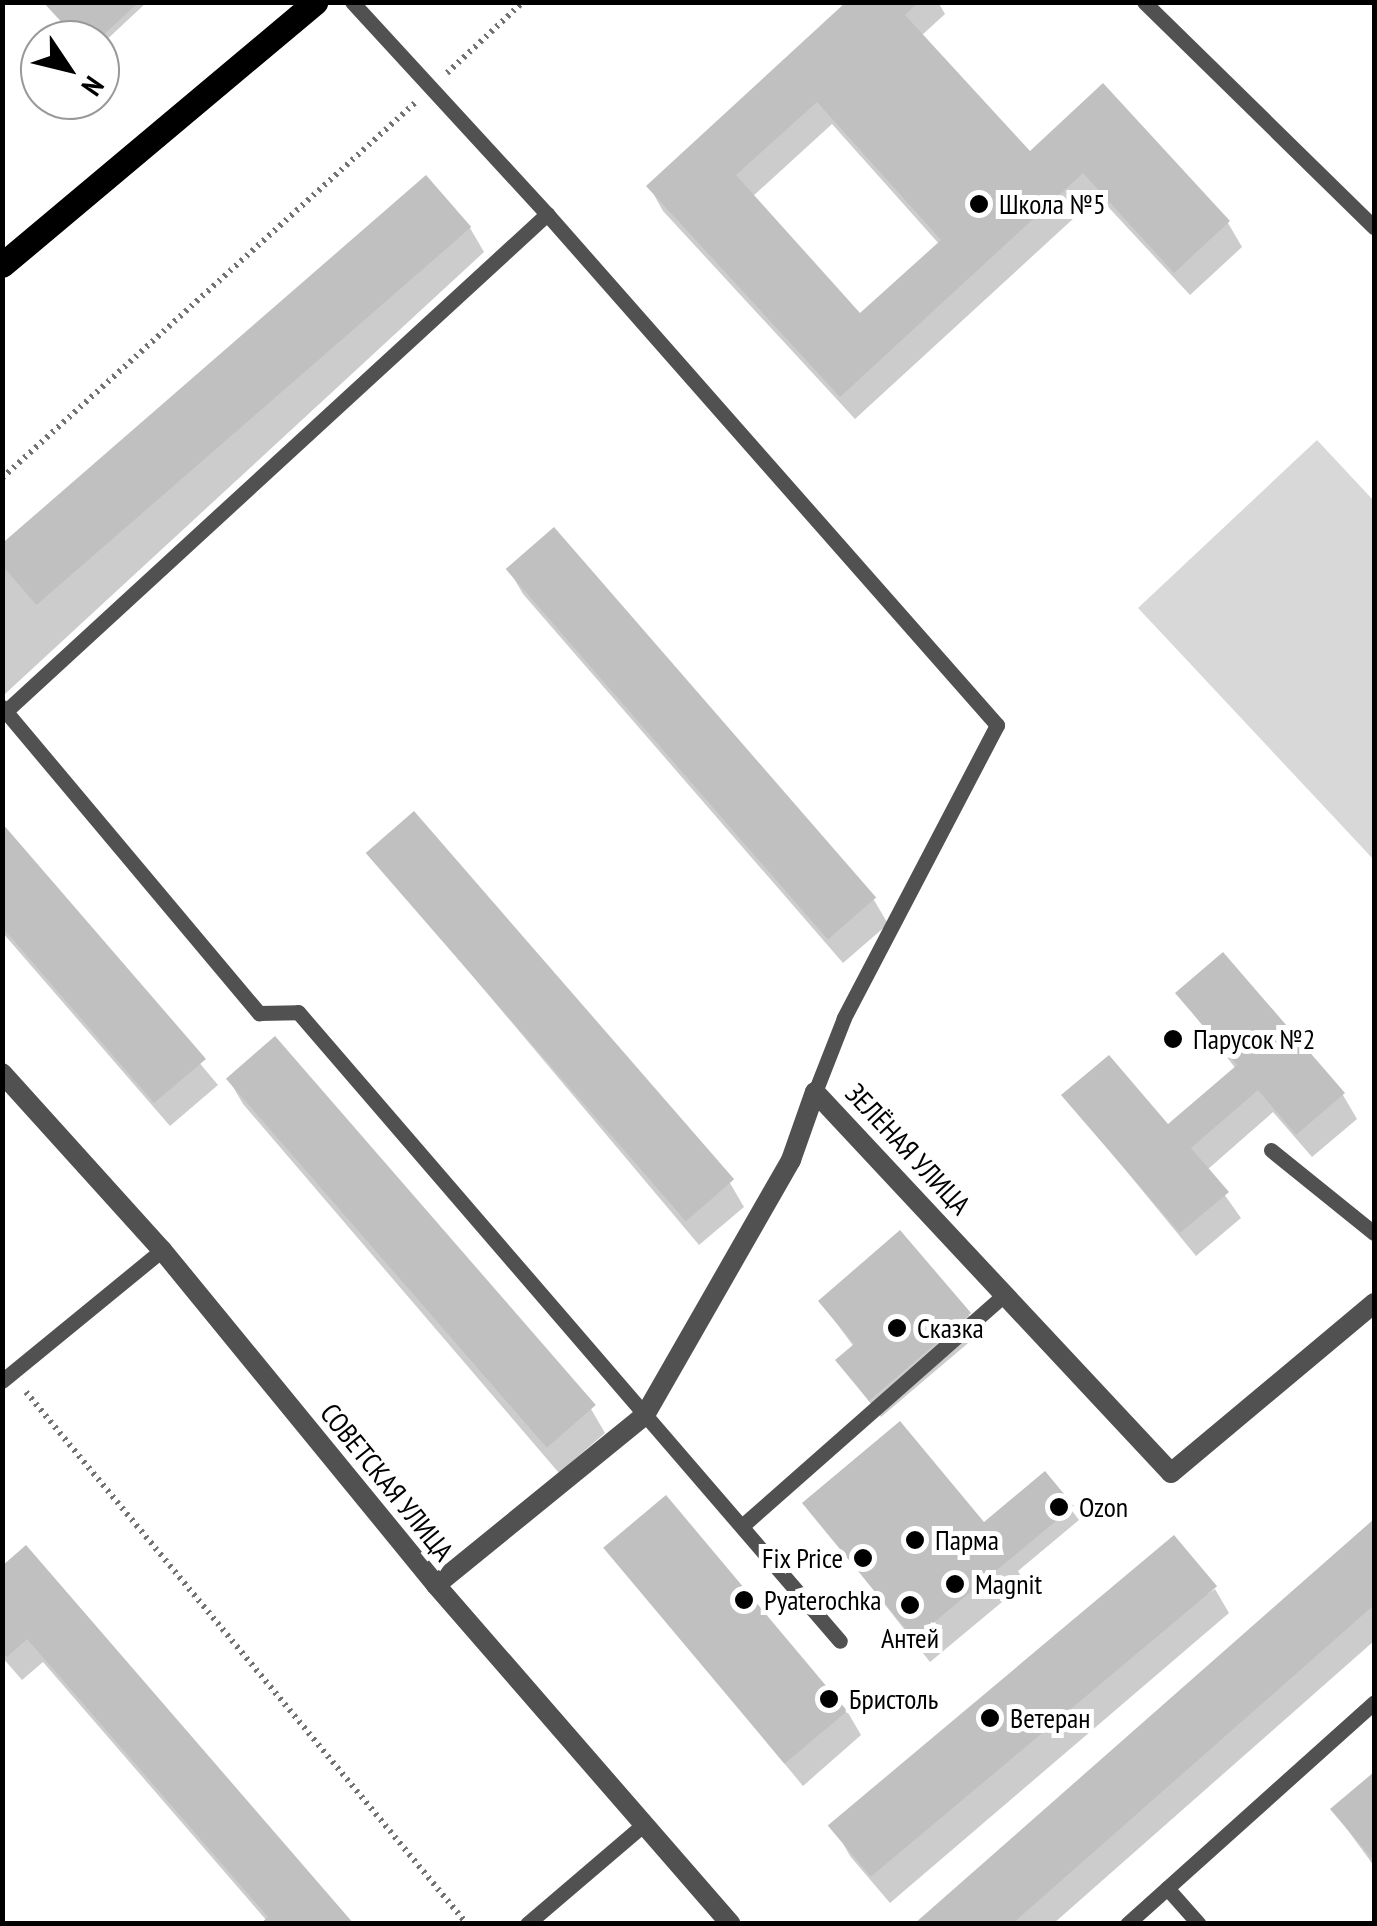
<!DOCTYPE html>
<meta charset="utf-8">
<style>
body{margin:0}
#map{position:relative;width:1377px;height:1926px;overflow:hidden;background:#fff;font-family:"PT Sans Narrow",sans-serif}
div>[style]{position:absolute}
.green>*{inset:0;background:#d8d8d8}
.shadow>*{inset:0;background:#0003}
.building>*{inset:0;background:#c0c0c0;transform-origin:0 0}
.path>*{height:6px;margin-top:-3px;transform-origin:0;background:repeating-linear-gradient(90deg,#737373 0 2.5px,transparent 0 7.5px)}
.lane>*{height:15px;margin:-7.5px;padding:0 7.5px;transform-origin:7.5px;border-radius:7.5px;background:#515151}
.street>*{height:20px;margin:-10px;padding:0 10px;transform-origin:10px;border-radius:10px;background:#515151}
.primary>*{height:25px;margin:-12.5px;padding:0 12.5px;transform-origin:12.5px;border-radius:12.5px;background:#000}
.dots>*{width:28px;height:28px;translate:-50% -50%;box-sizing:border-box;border:5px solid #fff;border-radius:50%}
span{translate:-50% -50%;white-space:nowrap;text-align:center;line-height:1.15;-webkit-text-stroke:10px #fff;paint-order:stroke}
.poi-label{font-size:28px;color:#000}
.left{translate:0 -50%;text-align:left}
.right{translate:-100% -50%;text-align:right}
.street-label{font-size:28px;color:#000}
.frame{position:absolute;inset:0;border:5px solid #000;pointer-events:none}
.north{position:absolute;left:20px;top:20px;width:100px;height:100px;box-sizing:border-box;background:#fff;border:2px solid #999;border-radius:50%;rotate:125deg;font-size:28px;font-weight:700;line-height:40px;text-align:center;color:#000}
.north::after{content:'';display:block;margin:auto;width:35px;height:45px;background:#000;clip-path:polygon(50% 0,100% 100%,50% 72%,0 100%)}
</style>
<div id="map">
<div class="green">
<i style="clip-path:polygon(1317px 440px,1374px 501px,1374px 860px,1138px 608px)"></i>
</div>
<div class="shadow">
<i style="clip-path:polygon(45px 2px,147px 2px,100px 46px,100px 40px,79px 40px)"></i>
<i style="clip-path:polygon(evenodd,849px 2px,938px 2px,945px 14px,921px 36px,1030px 154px,1228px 223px,1242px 247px,1190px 295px,1098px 196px,855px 419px,663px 211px,649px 186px,849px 2px,832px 124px,940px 245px,860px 317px,752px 197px,832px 124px)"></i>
<i style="clip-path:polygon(470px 228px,484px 252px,5px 694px,2px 568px)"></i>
<i style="clip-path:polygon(509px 570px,874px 900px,888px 924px,843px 963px,523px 594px)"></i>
<i style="clip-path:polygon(2px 827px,218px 1085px,170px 1126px,2px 932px)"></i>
<i style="clip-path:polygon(369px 853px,730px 1183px,744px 1207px,699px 1245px)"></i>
<i style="clip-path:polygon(1178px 994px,1343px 1095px,1357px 1119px,1312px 1157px,1273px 1112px,1207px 1170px,1241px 1218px,1196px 1256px,1064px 1095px,1168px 1128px,1236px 1069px)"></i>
<i style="clip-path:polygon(275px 1040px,591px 1409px,605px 1433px,559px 1473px,243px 1104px,229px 1080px)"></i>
<i style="clip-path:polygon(821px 1302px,969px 1315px,980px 1333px,881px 1417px,838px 1361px,854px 1347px)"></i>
<i style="clip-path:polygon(1045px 1475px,1079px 1520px,1018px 1571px,1025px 1583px,930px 1662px,805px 1503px,983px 1526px)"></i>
<i style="clip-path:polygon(1374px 1523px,1374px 1641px,1053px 1924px,918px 1924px)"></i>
<i style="clip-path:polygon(607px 1549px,847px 1711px,861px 1735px,803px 1786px)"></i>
<i style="clip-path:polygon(2px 1569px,351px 1924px,267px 1921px,43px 1662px,22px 1680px,2px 1657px)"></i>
<i style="clip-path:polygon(1215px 1589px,1229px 1613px,890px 1903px,850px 1856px,836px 1831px)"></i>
<i style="clip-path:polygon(1374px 1775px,1374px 1866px,1333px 1810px)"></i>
</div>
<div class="building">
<i style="clip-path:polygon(43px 2px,139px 2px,98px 40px,78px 40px)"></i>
<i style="clip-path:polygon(evenodd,846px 2px,918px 2px,905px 15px,1030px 151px,1103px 83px,1230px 221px,1174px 273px,1083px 173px,840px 397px,646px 186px,846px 2px,817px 102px,941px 240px,860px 313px,736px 175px,817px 102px)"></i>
<i style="left:426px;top:175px;width:69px;height:576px;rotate:49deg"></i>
<i style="left:554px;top:527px;width:491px;height:64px;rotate:49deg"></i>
<i style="left:414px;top:811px;width:488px;height:64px;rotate:49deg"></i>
<i style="clip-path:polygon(2px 823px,206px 1059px,154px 1103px,2px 927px)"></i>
<i style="clip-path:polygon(1223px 952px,1345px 1093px,1296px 1135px,1258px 1090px,1191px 1148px,1229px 1192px,1180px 1233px,1061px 1095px,1109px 1055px,1168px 1124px,1237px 1065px,1175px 993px)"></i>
<i style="left:275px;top:1036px;width:489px;height:65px;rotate:49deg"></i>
<i style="clip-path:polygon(900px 1230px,971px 1313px,869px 1401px,835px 1360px,854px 1344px,818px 1301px)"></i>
<i style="clip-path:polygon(900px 1421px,984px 1522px,1045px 1471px,1074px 1506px,914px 1639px,802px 1503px)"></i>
<i style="left:666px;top:1495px;width:282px;height:82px;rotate:50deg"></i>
<i style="clip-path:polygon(1374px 1519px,1374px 1605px,1012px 1924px,914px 1924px)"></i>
<i style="left:1174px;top:1535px;width:67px;height:452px;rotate:50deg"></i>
<i style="clip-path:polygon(26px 1545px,354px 1924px,260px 1924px,268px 1917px,27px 1639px,7px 1657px,2px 1652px,2px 1566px)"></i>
<i style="clip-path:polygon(1374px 1772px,1374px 1861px,1330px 1809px)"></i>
</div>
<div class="path">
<i style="left:447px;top:73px;width:104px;rotate:-43.1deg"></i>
<i style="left:2px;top:478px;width:559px;rotate:-42.25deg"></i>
<i style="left:26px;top:1392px;width:691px;rotate:50.34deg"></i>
</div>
<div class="lane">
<i style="left:1144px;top:2px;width:322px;rotate:44.4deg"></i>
<i style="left:547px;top:214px;width:681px;rotate:48.63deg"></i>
<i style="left:997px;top:725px;width:331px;rotate:117.6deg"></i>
<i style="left:844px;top:1018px;width:79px;rotate:111.4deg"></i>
<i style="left:2px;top:707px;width:400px;rotate:50deg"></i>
<i style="left:259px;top:1013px;width:39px;rotate:-1deg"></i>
<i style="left:298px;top:1012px;width:830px;rotate:49.25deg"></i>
<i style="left:6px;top:711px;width:735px;rotate:-42.57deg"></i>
<i style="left:547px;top:214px;width:288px;rotate:-132.6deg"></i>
<i style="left:1271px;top:1150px;width:132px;rotate:38.9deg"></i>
<i style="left:2px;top:1381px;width:207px;rotate:-39.3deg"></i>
<i style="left:742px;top:1526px;width:352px;rotate:-41.4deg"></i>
<i style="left:1167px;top:1888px;width:48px;rotate:48.4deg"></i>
<i style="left:527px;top:1924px;width:154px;rotate:-40.5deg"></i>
<i style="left:1127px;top:1924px;width:332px;rotate:-41.9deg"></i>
</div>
<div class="street">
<i style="left:2px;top:1073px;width:239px;rotate:47.9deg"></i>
<i style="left:162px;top:1250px;width:433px;rotate:50.7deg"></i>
<i style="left:436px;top:1585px;width:449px;rotate:49deg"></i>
<i style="left:436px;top:1585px;width:269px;rotate:-39.1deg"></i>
<i style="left:645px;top:1415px;width:294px;rotate:-60.2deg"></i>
<i style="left:791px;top:1160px;width:72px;rotate:-70.6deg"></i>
<i style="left:815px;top:1092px;width:521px;rotate:46.94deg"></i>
<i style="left:1171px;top:1473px;width:265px;rotate:-39.9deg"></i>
</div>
<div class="primary">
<i style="left:2px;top:265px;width:409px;rotate:-40deg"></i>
</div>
<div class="dots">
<i style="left:979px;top:204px;background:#000"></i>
<i style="left:1173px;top:1039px;background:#000"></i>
<i style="left:897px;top:1328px;background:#000"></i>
<i style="left:1059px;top:1507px;background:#000"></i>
<i style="left:915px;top:1540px;background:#000"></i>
<i style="left:863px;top:1558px;background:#000"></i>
<i style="left:955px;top:1584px;background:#000"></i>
<i style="left:744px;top:1600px;background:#000"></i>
<i style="left:910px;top:1605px;background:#000"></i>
<i style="left:829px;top:1699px;background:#000"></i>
<i style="left:990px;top:1718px;background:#000"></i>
</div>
<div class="poi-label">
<span class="left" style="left:999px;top:204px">Школа №5</span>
<span class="left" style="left:1193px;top:1039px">Парусок №2</span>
<span class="left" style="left:917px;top:1328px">Сказка</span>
<span class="left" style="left:1079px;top:1507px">Ozon</span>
<span class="left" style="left:935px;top:1540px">Парма</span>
<span class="right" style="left:843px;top:1558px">Fix Price</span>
<span class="left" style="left:975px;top:1584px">Magnit</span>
<span class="left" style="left:764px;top:1600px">Pyaterochka</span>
<span style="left:910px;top:1638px">Антей</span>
<span class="left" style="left:849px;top:1699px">Бристоль</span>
<span class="left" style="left:1010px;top:1718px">Ветеран</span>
</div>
<div class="street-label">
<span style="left:908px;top:1149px;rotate:47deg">ЗЕЛЁНАЯ УЛИЦА</span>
<span style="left:387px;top:1482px;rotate:51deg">СОВЕТСКАЯ УЛИЦА</span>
</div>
<div class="frame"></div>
<div class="north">N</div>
</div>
